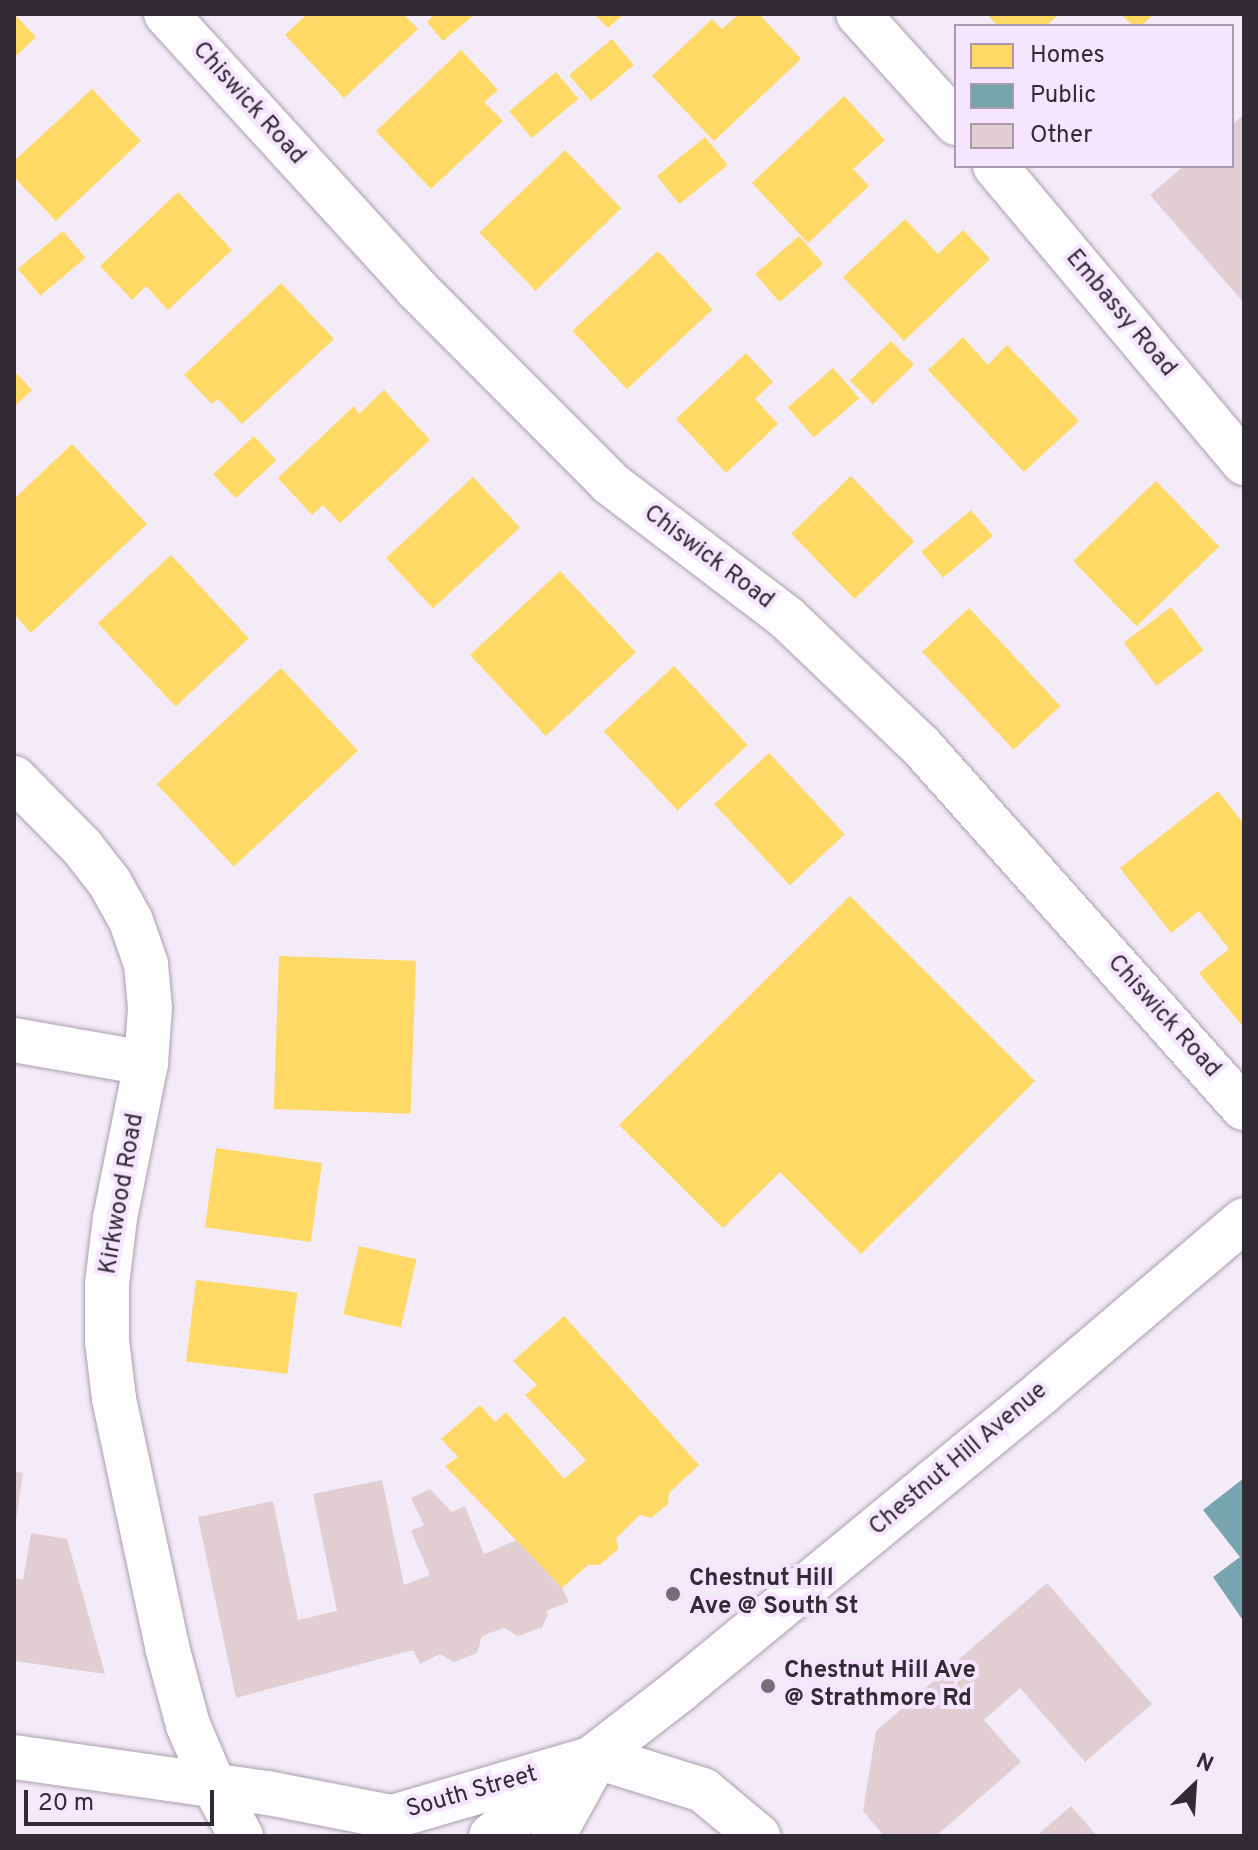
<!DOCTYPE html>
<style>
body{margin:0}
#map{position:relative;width:1258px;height:1850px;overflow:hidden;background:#f4ebf8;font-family:Overpass,sans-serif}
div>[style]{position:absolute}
.homes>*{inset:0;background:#ffd966;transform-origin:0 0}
.public>*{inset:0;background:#76a5af}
.building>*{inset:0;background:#e1ced2}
.roads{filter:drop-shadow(0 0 2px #a8a1ab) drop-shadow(0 0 2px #a8a1ab)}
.street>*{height:44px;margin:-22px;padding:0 22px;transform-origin:22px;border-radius:22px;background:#fdfcfe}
.secondary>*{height:44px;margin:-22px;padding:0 22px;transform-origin:22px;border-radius:22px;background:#fdfcfe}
.dots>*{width:22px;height:22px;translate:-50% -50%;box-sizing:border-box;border:4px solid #f6e5fe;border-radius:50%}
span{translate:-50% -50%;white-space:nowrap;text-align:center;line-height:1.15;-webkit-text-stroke:8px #f6e5fe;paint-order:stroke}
.street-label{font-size:24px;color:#312b34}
.poi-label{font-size:24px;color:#312b34;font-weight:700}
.left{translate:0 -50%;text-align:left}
.frame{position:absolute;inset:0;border:16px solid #312b34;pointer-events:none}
.legend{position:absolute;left:954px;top:24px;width:280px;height:144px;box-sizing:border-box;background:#f6e5fe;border:2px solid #a79bad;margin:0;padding:10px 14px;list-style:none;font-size:24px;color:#312b34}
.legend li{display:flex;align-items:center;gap:16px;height:40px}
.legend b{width:40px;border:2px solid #a79bad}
.north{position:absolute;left:1154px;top:1746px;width:80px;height:80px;-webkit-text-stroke:6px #f6e5fe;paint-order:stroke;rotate:25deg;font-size:22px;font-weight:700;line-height:32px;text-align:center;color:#312b34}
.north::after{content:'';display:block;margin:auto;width:28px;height:36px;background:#312b34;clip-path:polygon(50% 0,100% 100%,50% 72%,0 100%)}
.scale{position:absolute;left:24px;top:1790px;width:190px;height:36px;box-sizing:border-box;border:4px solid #312b34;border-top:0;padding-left:10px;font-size:24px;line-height:28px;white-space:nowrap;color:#312b34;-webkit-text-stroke:6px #f6e5fe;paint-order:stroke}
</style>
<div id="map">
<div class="homes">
<i style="clip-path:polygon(14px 14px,36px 37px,14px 58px)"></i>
<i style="clip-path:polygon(307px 14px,403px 14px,418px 29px,344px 98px,285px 35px)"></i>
<i style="clip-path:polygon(435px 14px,475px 14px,443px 41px,427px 22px)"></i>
<i style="clip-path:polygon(594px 14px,624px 14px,608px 28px)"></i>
<i style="clip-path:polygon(739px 14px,759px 14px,801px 59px,714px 141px,652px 76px,712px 19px,722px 29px)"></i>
<i style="clip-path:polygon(987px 14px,1059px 14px,1046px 26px,998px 26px)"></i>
<i style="clip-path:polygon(1121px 14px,1154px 14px,1141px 26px,1133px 26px)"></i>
<i style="left:612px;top:39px;width:34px;height:56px;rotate:50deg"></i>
<i style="clip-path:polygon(461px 50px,498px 90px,484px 102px,503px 121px,431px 189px,376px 131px)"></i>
<i style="left:556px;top:72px;width:35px;height:61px;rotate:50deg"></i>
<i style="clip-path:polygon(92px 89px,141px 141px,56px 221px,14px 177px,14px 161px)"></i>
<i style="clip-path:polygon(844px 96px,885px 140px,853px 169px,869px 186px,808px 243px,752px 183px)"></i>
<i style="left:705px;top:137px;width:36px;height:62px;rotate:51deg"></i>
<i style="left:565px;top:150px;width:81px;height:119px;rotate:46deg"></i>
<i style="clip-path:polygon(178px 192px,232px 250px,168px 310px,146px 286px,132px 300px,100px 266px)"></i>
<i style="clip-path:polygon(905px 219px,938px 254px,963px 230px,990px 259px,904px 341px,843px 277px)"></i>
<i style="left:63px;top:231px;width:35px;height:59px;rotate:50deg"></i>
<i style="left:799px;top:236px;width:37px;height:58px;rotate:49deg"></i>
<i style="left:658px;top:251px;width:80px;height:117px;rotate:47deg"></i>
<i style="clip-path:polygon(281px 283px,334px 339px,242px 424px,218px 399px,212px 404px,184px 375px)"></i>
<i style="clip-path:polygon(963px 337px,988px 365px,1007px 345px,1079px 421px,1024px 472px,928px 370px)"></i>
<i style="left:891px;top:341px;width:33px;height:57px;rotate:46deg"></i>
<i style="clip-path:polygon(746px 353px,773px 382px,755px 399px,778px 424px,726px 473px,676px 419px)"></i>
<i style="left:833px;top:368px;width:40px;height:60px;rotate:49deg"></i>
<i style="clip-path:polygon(14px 371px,32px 390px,14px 407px)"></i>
<i style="clip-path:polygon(384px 390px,430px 440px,340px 523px,323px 505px,312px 515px,278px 478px,354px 406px,359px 414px)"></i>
<i style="left:254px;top:436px;width:33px;height:56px;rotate:47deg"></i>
<i style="clip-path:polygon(72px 444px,147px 524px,31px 633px,14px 614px,14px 499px)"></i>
<i style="left:851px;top:476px;width:91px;height:83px;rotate:46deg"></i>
<i style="left:473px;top:477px;width:69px;height:119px;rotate:47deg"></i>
<i style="left:1156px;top:481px;width:91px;height:115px;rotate:46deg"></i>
<i style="left:971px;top:510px;width:34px;height:65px;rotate:50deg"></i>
<i style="left:171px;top:555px;width:114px;height:100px;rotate:47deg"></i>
<i style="left:560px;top:571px;width:111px;height:123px;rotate:47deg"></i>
<i style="left:1171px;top:607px;width:54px;height:59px;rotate:53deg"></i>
<i style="left:969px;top:608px;width:134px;height:64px;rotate:47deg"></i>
<i style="left:674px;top:666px;width:108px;height:96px;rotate:47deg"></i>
<i style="left:281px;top:668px;width:113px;height:170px;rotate:47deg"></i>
<i style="left:769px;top:753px;width:111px;height:75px;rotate:47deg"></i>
<i style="clip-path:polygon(1218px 791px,1244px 824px,1244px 1028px,1199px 973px,1229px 949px,1199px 911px,1171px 933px,1120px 868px)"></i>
<i style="clip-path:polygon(850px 896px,1035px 1081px,861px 1254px,780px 1172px,723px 1228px,619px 1125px)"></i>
<i style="left:279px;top:956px;width:137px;height:153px;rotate:2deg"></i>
<i style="left:216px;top:1148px;width:107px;height:80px;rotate:8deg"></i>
<i style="left:359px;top:1246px;width:59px;height:70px;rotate:13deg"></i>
<i style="left:196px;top:1280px;width:102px;height:82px;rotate:7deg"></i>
<i style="clip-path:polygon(564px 1316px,699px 1465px,669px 1493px,668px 1504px,651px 1518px,640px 1515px,616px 1538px,618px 1549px,600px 1565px,588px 1565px,562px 1588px,445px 1466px,458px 1457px,441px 1439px,480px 1405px,495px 1422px,506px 1412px,564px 1479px,586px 1460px,525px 1395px,537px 1385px,513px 1361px)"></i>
</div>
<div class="public">
<i style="clip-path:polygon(1244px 1478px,1244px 1622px,1213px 1577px,1240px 1557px,1203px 1510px)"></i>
</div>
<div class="building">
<i style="clip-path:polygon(1244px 114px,1244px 303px,1150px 195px,1184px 166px,1232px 166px,1232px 125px)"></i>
<i style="clip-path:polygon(14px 1471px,23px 1473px,16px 1520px,14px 1520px)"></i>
<i style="clip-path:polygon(382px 1480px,404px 1585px,430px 1575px,411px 1531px,424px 1525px,411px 1498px,430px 1489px,452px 1512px,465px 1506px,484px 1554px,516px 1540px,562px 1588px,569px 1602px,546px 1611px,548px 1615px,542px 1627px,518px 1636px,504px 1628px,482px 1636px,477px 1653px,454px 1662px,440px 1654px,420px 1664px,413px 1650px,236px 1698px,198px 1517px,273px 1501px,298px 1620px,337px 1611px,313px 1494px)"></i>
<i style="clip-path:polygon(31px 1533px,67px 1539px,105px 1674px,14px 1661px,14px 1578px,23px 1580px)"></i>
<i style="clip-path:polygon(1047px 1583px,1152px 1704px,1085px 1762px,1020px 1688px,984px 1720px,1021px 1762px,936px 1836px,884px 1836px,863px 1811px,876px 1731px)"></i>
<i style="clip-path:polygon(1071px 1806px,1097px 1836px,1036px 1836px)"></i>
</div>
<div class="roads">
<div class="street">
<i style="left:166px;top:14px;width:371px;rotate:47.6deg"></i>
<i style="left:416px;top:288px;width:275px;rotate:45.1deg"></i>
<i style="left:610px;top:483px;width:223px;rotate:37.3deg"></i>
<i style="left:787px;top:618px;width:185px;rotate:43.7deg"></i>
<i style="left:921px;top:746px;width:485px;rotate:48.3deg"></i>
<i style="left:858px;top:14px;width:147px;rotate:48deg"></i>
<i style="left:995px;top:166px;width:388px;rotate:50deg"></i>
<i style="left:14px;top:778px;width:97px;rotate:45.4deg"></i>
<i style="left:82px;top:847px;width:46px;rotate:52.1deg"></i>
<i style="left:110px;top:883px;width:43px;rotate:61.1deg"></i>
<i style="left:131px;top:921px;width:46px;rotate:70.8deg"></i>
<i style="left:146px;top:964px;width:44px;rotate:84.8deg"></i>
<i style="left:150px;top:1008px;width:55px;rotate:94.2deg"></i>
<i style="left:146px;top:1063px;width:158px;rotate:101.3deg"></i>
<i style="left:115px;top:1218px;width:66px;rotate:96.9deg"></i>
<i style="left:107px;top:1284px;width:57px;rotate:90deg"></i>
<i style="left:107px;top:1341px;width:58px;rotate:83.1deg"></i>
<i style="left:114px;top:1399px;width:254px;rotate:77.9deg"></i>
<i style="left:167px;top:1647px;width:81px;rotate:74.9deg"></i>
<i style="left:188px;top:1725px;width:66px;rotate:66.9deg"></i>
<i style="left:14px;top:1040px;width:134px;rotate:9.9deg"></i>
<i style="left:14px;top:1757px;width:257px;rotate:8.1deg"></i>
<i style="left:268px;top:1793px;width:126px;rotate:11deg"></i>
<i style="left:392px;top:1817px;width:214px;rotate:-16.3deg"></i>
<i style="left:597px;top:1757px;width:111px;rotate:17.3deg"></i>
<i style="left:703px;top:1790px;width:72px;rotate:39.9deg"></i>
</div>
<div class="secondary">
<i style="left:214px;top:1786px;width:57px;rotate:61.6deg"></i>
<i style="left:491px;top:1836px;width:240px;rotate:-37.7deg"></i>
<i style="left:681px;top:1689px;width:467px;rotate:-39.4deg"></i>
<i style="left:1042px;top:1392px;width:265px;rotate:-40.4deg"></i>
<i style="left:553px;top:1836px;width:77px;rotate:-61.1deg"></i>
</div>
</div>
<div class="dots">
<i style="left:673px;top:1594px;background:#756e79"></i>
<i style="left:768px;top:1686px;background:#756e79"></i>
</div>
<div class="street-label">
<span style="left:248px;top:104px;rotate:48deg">Chiswick Road</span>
<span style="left:1120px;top:314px;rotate:50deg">Embassy Road</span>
<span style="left:708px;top:558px;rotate:37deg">Chiswick Road</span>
<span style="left:1163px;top:1017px;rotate:48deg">Chiswick Road</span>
<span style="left:123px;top:1194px;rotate:-80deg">Kirkwood Road</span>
<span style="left:959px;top:1460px;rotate:-40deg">Chestnut Hill Avenue</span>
<span style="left:472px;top:1793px;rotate:-16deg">South Street</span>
</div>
<div class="poi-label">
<span class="left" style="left:689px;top:1594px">Chestnut Hill<br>Ave @ South St</span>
<span class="left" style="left:784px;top:1686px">Chestnut Hill Ave<br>@ Strathmore Rd</span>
</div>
<div class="frame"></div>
<ul class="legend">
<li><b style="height:22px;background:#ffd966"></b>Homes</li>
<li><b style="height:22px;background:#76a5af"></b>Public</li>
<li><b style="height:22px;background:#e1ced2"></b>Other</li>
</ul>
<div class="north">N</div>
<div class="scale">20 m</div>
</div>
